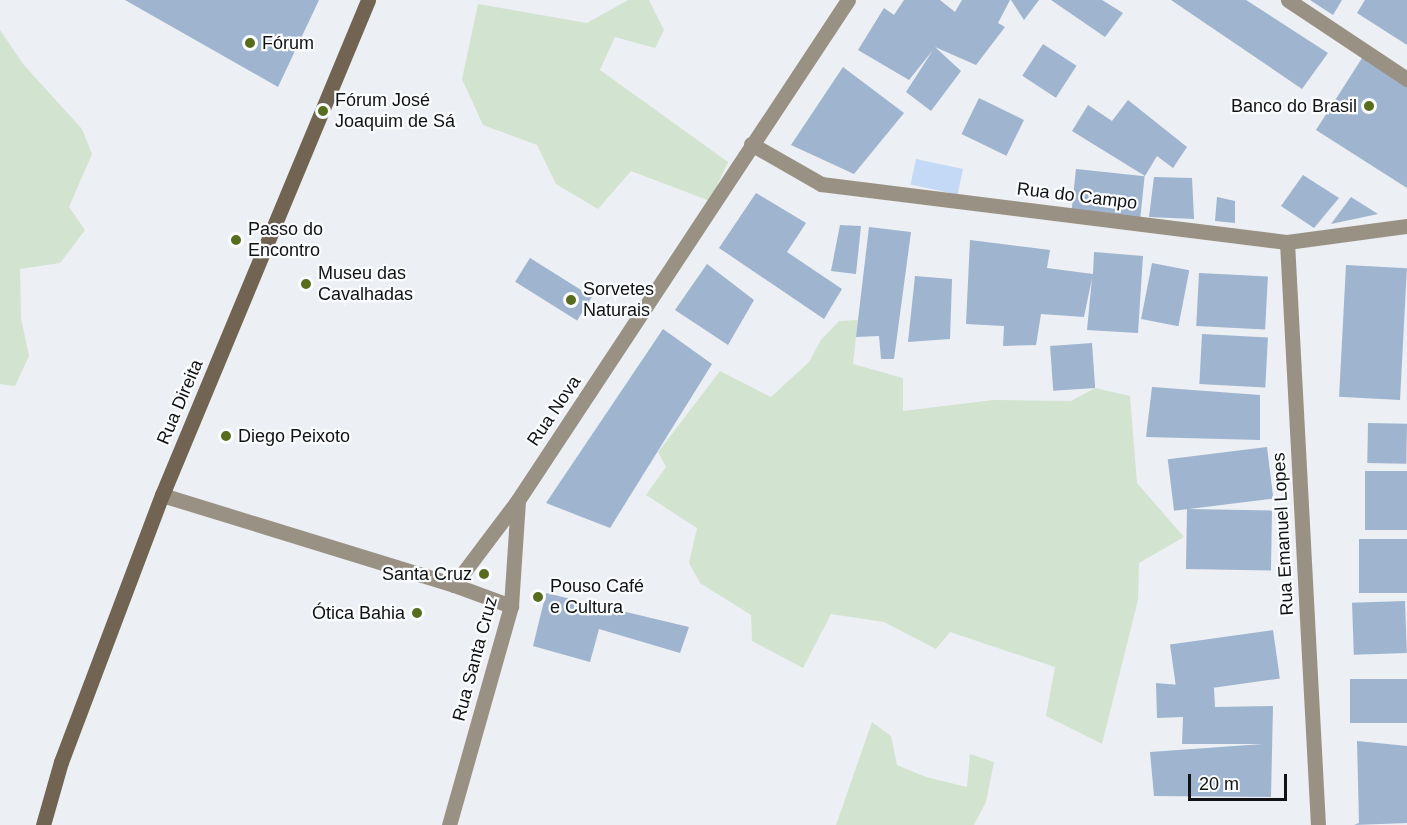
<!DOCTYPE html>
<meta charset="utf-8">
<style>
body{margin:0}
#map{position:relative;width:1407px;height:825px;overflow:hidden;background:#eceff3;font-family:Helvetica,sans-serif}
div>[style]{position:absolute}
.green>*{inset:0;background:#d2e4cf}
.water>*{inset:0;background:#c3d9f5;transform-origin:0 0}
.building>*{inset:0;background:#9eb4cf;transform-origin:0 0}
.minor>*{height:15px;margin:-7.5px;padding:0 7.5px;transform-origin:7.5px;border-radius:7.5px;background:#9a9185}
.secondary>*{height:15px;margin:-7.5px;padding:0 7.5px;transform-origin:7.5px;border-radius:7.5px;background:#716453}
.dots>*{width:16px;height:16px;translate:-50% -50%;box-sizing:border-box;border:3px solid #fafcfe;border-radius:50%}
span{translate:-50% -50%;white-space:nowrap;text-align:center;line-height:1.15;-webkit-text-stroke:4.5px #fafcfe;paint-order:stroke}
.poi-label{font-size:18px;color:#111213}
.left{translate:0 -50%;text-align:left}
.right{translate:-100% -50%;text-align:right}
.street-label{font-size:18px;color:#111213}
.scale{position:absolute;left:1188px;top:774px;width:99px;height:27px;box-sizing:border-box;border:3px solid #111213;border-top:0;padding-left:8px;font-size:18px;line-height:21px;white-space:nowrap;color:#111213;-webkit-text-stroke:4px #fafcfe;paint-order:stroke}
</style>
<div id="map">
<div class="green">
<i style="clip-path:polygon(628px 0,649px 0,664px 30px,655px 48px,615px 37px,600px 70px,728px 162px,710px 201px,631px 171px,598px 209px,556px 184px,537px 145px,483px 125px,462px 79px,478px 4px,587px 23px)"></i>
<i style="clip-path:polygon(0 30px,23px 64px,82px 129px,92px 154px,69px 207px,85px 230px,60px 263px,20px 269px,21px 318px,29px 356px,15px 386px,0 384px)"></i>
<i style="clip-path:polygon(858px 320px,853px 364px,903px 378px,903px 411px,993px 400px,1071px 401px,1095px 388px,1130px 396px,1137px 483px,1184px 537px,1139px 563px,1138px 600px,1102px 744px,1046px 716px,1055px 667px,950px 632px,936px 649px,884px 622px,831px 614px,803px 668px,752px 641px,751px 615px,700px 583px,689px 563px,697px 528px,646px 495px,666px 467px,658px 452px,720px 371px,771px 397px,809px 362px,821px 340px,839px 321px)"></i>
<i style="clip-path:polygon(872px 722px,891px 736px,897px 765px,926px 777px,967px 787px,970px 754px,994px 762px,986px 802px,974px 825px,836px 825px)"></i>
</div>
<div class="water">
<i style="left:916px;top:159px;width:48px;height:26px;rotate:12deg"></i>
</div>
<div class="building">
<i style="clip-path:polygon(125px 0,319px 0,278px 87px)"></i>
<i style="clip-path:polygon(904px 0,940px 0,955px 12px,962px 0,1010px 0,998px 23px,1005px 27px,976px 65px,935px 47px,961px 71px,931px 111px,906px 92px,933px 50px,909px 80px,858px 50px,884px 8px,894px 15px)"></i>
<i style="clip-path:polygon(1011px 0,1039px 0,1024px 20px)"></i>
<i style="clip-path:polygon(1051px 0,1102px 0,1123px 13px,1105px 37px)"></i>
<i style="clip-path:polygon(1171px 0,1246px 0,1328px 53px,1302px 89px)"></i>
<i style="clip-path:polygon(1310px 0,1342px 0,1333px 15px)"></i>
<i style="clip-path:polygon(1365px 0,1407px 0,1407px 45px,1357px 13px)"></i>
<i style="left:1043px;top:44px;width:40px;height:38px;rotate:33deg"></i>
<i style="clip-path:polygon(1364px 55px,1407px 83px,1407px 188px,1316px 130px)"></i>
<i style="clip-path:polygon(843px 67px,904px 113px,854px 174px,791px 145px)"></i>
<i style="left:979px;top:98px;width:50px;height:40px;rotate:26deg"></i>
<i style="clip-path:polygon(1128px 100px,1187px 147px,1173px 168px,1157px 156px,1145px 176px,1072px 131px,1088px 105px,1112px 121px)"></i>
<i style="left:1076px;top:169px;width:69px;height:42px;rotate:6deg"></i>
<i style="clip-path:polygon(1303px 175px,1339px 198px,1314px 228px,1281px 206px)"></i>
<i style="clip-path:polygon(1154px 177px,1192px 178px,1194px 219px,1149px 217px)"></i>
<i style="clip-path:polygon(756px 193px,806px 223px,787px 252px,842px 289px,824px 319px,719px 248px)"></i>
<i style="clip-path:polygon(1217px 197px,1235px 201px,1235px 223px,1215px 221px)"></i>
<i style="clip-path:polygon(1351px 197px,1378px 214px,1331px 224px)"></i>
<i style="clip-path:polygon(840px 225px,861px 226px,856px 274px,831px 271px)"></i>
<i style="clip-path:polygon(869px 227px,911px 232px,894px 359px,881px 359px,879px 336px,856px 337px)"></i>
<i style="clip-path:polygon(970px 240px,1050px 250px,1047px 268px,1093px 274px,1094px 252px,1143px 256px,1138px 333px,1087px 330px,1092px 278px,1084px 317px,1041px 314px,1036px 345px,1003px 346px,1004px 326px,966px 324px)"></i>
<i style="left:530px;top:258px;width:73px;height:28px;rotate:32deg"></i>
<i style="left:1152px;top:263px;width:38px;height:57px;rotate:11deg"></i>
<i style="clip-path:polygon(707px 264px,754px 300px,728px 345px,675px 310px)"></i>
<i style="left:1346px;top:265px;width:61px;height:132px;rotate:3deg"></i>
<i style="left:1199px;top:273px;width:69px;height:53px;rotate:3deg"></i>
<i style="clip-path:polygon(915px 276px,952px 279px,950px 339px,908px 342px)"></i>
<i style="clip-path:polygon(663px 329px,712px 364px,610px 528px,546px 503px)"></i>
<i style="left:1202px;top:334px;width:66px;height:50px;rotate:3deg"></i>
<i style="left:1092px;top:343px;width:45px;height:42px;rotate:86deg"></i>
<i style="clip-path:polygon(1152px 387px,1260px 395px,1260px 440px,1146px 437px)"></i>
<i style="left:1368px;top:423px;width:39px;height:40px;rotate:1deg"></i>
<i style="left:1267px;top:447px;width:52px;height:100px;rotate:83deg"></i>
<i style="left:1407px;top:471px;width:59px;height:42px;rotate:90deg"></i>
<i style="left:1187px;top:509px;width:85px;height:60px;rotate:1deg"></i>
<i style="left:1407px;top:539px;width:54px;height:48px;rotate:90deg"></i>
<i style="clip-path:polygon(546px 593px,689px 627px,680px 653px,599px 629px,590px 662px,533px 646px)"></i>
<i style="left:1405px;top:601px;width:52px;height:53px;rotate:88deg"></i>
<i style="left:1273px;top:630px;width:49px;height:104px;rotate:82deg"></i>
<i style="left:1407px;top:679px;width:44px;height:57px;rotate:90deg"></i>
<i style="clip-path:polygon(1156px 683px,1214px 688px,1215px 707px,1273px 706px,1271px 797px,1154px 796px,1150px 752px,1263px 744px,1182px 744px,1183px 717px,1157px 718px)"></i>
<i style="clip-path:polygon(1357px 741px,1407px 746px,1407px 823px,1354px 825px,1359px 823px)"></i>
</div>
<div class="minor">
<i style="left:1288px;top:0;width:143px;rotate:33.6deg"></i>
<i style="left:751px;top:144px;width:81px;rotate:29.7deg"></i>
<i style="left:821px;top:184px;width:470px;rotate:7.1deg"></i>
<i style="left:1287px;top:242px;width:121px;rotate:-7.6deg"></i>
<i style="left:1287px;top:242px;width:584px;rotate:86.96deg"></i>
<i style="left:162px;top:495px;width:306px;rotate:17.1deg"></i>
<i style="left:454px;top:585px;width:106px;rotate:-53deg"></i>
<i style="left:518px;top:500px;width:599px;rotate:-56.58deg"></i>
<i style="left:454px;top:585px;width:61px;rotate:20.2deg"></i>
<i style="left:449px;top:825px;width:228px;rotate:-74.2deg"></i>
<i style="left:511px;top:606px;width:105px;rotate:-86.2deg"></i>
</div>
<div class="secondary">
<i style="left:43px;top:825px;width:66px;rotate:-74.1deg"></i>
<i style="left:61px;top:762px;width:285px;rotate:-69.3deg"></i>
<i style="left:162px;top:495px;width:536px;rotate:-67.4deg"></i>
</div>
<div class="dots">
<i style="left:250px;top:43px;background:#576d1d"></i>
<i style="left:1369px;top:106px;background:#576d1d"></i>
<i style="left:323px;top:111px;background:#576d1d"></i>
<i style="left:236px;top:240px;background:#576d1d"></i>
<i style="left:306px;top:284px;background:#576d1d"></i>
<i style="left:571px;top:300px;background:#576d1d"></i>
<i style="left:226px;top:436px;background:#576d1d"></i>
<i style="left:484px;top:574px;background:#576d1d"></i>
<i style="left:538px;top:597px;background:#576d1d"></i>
<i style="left:417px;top:613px;background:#576d1d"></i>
</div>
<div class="poi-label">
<span class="left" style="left:262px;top:43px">Fórum</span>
<span class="left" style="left:335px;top:111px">Fórum José<br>Joaquim de Sá</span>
<span class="right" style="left:1357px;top:106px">Banco do Brasil</span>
<span class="left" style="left:248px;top:240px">Passo do<br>Encontro</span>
<span class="left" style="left:318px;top:284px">Museu das<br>Cavalhadas</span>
<span class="left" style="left:583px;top:300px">Sorvetes<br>Naturais</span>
<span class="left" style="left:238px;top:436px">Diego Peixoto</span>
<span class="right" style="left:472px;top:574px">Santa Cruz</span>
<span class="left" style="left:550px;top:597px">Pouso Café<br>e Cultura</span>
<span class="right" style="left:405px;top:613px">Ótica Bahia</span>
</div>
<div class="street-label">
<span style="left:1077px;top:196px;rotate:7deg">Rua do Campo</span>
<span style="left:180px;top:402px;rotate:-67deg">Rua Direita</span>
<span style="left:554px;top:411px;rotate:-56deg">Rua Nova</span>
<span style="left:1283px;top:534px;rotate:-93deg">Rua Emanuel Lopes</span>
<span style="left:475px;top:659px;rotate:-75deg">Rua Santa Cruz</span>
</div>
<div class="scale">20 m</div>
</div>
